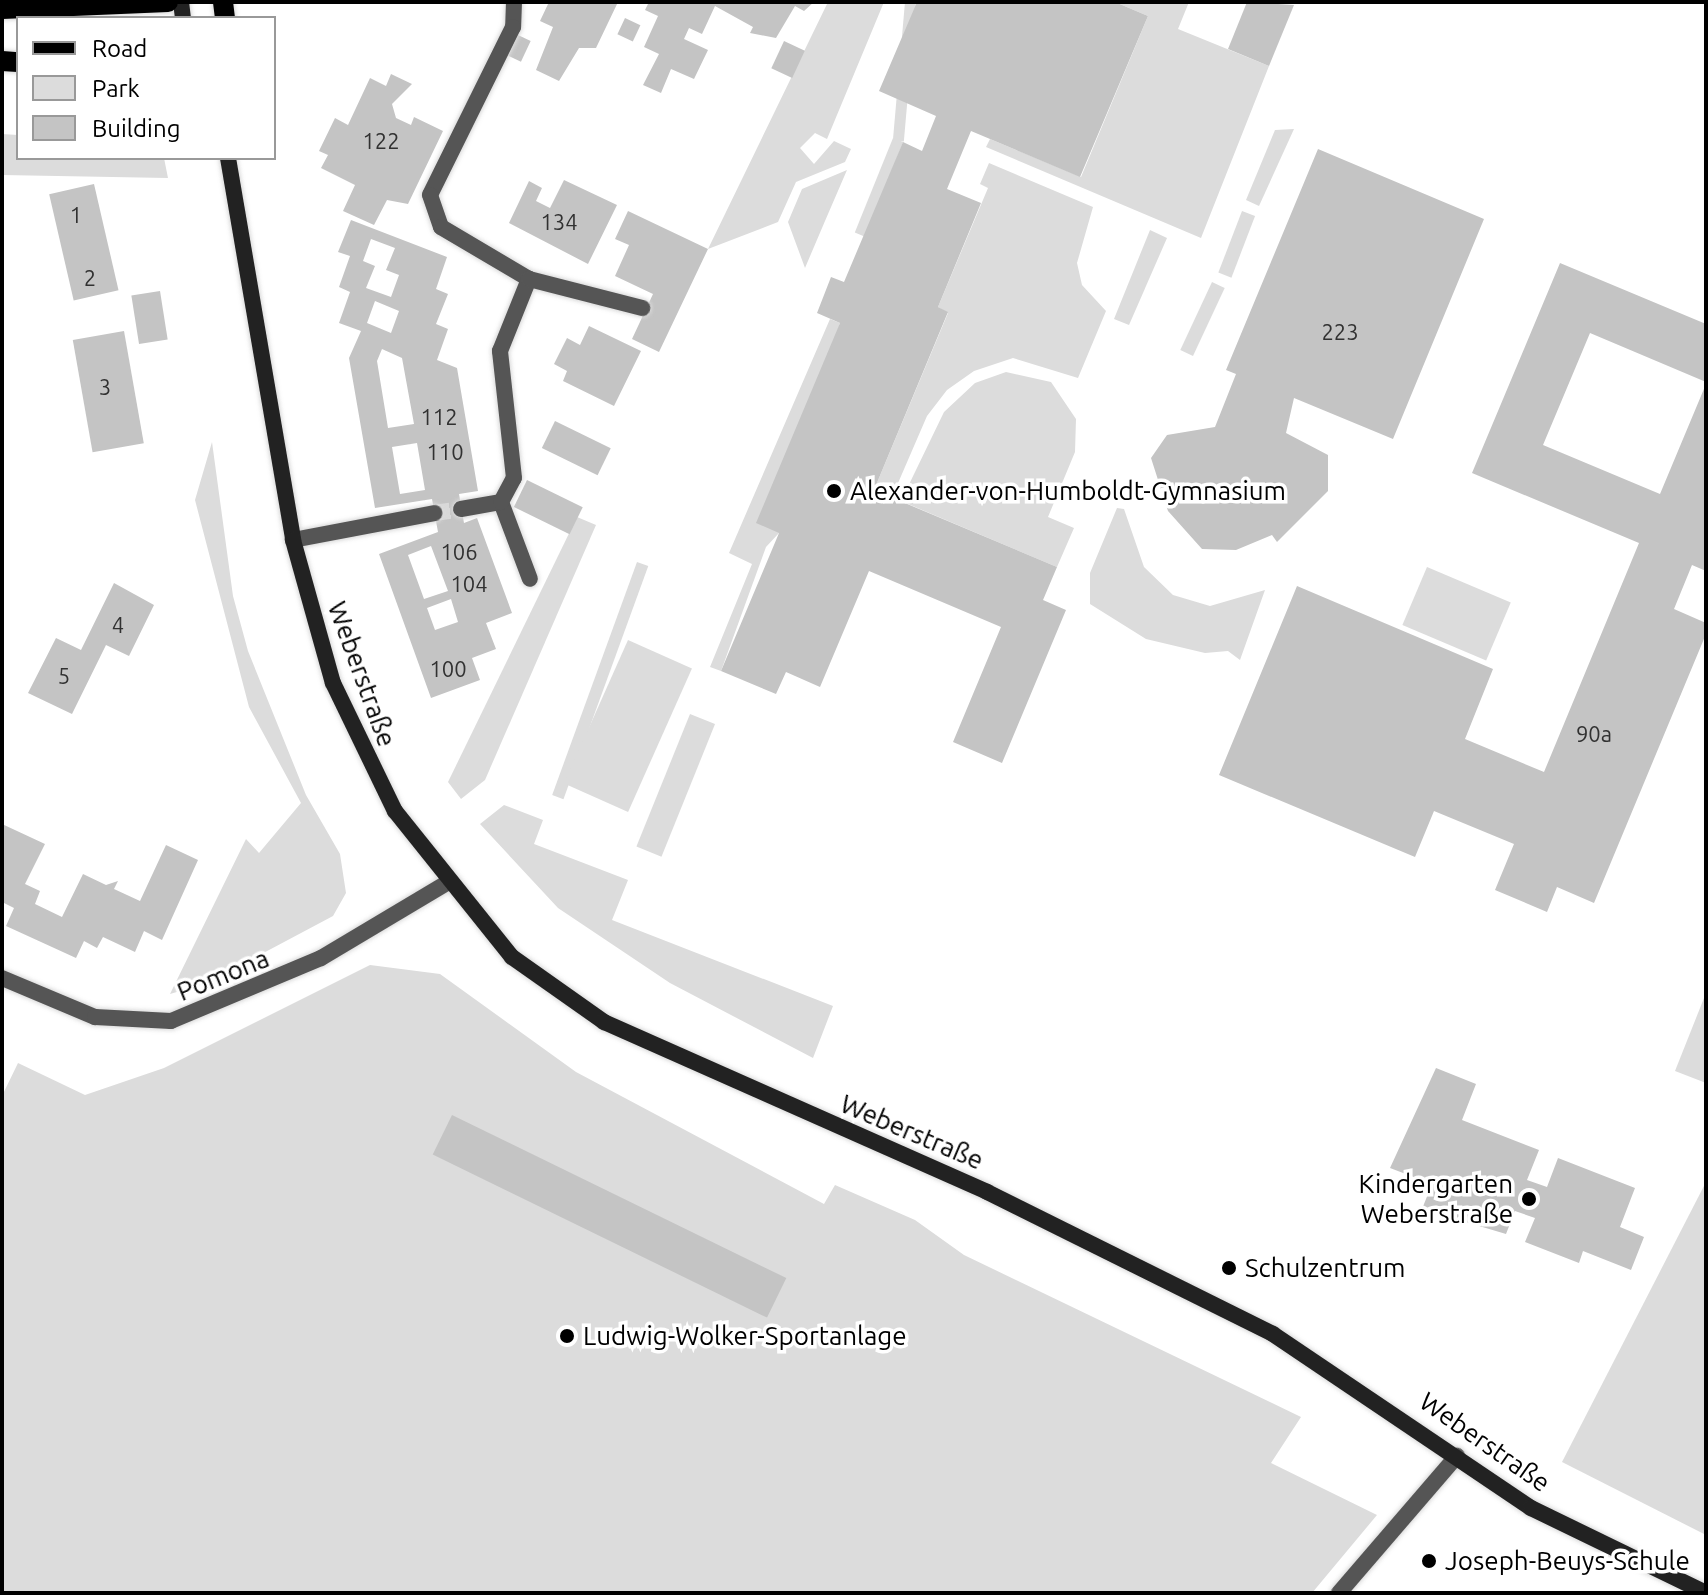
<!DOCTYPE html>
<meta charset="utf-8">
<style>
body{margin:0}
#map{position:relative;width:1708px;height:1595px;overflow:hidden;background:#fff;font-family:Ubuntu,sans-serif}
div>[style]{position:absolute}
.green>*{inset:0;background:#dcdcdc;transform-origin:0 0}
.building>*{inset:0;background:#c4c4c4;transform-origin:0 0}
.minor-tunnel>*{height:16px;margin-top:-8px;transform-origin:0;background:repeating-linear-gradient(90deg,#d9d9d9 0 16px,transparent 0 24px)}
.roads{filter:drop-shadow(0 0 2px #dbdbdb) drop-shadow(0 0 2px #dbdbdb)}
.minor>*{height:16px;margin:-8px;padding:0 8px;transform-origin:8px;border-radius:8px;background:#555}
.secondary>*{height:16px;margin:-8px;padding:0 8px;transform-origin:8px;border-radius:8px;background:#222}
.primary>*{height:20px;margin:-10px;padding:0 10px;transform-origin:10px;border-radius:10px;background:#000}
.dots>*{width:22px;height:22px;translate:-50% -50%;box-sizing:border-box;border:4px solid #fff;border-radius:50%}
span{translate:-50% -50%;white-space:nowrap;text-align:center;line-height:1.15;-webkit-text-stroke:7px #fff;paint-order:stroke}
.number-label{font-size:22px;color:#313131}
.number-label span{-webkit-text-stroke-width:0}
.poi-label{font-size:26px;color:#000}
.left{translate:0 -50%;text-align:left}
.right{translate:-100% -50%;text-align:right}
.street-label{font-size:26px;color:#000}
.frame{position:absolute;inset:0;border:4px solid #000;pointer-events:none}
.legend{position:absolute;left:16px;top:16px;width:260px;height:144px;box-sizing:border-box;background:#fff;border:2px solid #999;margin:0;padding:10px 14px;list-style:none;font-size:24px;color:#000}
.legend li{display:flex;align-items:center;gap:16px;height:40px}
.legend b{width:40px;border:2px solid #999}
</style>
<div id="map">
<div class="green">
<i style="clip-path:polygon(828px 2px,884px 2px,827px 139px,815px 133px,800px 148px,814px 164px,834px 141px,851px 149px,845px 162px,796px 182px,778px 222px,708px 249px)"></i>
<i style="left:905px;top:2px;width:11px;height:139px;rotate:5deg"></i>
<i style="clip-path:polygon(1115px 2px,1189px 2px,1178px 29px,1269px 66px,1201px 238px,986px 147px,990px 139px,1081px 177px,1148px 16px)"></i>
<i style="clip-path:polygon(1294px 129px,1259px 206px,1246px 200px,1275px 130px)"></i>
<i style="clip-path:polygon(2px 134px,18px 135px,18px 158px,164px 158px,168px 178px,2px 175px)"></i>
<i style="left:893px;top:138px;width:11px;height:102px;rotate:22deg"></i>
<i style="clip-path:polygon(989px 163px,1093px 207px,1077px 263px,1082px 285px,1106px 311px,1078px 378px,1013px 358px,974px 371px,947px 390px,927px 416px,892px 497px,874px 490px,948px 313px,938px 307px,988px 188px,980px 184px)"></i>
<i style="clip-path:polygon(847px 170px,825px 221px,805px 268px,788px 222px,802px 189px)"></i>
<i style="left:1242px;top:211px;width:14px;height:66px;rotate:21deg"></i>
<i style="clip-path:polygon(1150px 230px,1167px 238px,1129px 325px,1114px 319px)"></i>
<i style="left:1212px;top:282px;width:14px;height:75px;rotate:25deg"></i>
<i style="clip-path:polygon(830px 319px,840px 323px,779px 533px,766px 547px,721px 671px,710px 667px,752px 564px,729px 553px)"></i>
<i style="clip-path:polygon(1006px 372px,1051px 382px,1076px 419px,1075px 452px,1048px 517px,1074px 528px,1057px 567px,901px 501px,944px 412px,975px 383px)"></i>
<i style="clip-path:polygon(212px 442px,233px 596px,248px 651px,306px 795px,340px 854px,346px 893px,333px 916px,207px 983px,170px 994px,246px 839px,259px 853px,301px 803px,249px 707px,195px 500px)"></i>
<i style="clip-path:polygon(1117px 508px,1124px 509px,1144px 567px,1173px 595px,1210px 606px,1265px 590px,1240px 660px,1228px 651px,1205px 653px,1146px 639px,1090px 604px,1090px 573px)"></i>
<i style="clip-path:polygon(577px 517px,596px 525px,485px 780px,461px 799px,448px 782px)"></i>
<i style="left:637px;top:562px;width:12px;height:248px;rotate:20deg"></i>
<i style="left:1427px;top:567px;width:91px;height:63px;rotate:23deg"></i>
<i style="left:628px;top:640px;width:70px;height:157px;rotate:24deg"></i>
<i style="left:690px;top:714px;width:27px;height:143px;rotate:22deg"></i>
<i style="clip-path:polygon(504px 805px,543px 820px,534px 844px,628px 880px,612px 920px,833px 1006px,813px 1058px,670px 983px,558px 908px,480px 824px)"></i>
<i style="clip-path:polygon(370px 965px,440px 974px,576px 1072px,824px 1204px,835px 1185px,915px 1220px,964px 1255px,1301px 1417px,1271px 1463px,1377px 1515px,1312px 1593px,2px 1593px,2px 1096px,18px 1063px,85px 1095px,164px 1068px)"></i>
<i style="clip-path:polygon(1706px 993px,1706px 1083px,1675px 1071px)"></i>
<i style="clip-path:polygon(1706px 1182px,1706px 1535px,1562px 1462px)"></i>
</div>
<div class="building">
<i style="clip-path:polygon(549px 2px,618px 2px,596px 48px,579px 48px,559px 81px,536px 70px,553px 27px,540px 21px)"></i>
<i style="clip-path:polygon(649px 2px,814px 2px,804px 11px,795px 6px,776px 38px,750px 33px,753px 27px,715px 6px,702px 34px,689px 28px,684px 39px,708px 50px,694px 79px,671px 69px,661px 93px,643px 85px,659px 54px,644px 47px,658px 16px,645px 10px)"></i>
<i style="clip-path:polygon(917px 2px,1115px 2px,1148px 16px,1080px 177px,971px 131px,947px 189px,981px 203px,938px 307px,948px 312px,874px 490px,1057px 567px,1043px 600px,1066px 610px,1002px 763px,953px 742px,1001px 627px,869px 571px,820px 687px,786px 672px,776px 694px,721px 671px,779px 533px,756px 523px,840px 323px,817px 313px,831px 277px,844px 282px,903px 142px,922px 151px,936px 116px,879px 91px)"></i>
<i style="clip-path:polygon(1247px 2px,1294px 5px,1269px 66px,1228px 49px)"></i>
<i style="left:625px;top:18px;width:17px;height:18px;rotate:25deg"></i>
<i style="left:518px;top:35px;width:14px;height:23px;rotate:25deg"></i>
<i style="left:784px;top:41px;width:23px;height:30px;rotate:25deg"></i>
<i style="clip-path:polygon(391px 74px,412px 84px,392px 104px,396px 118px,411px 125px,414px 117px,443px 131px,408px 204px,387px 200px,374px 225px,343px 211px,355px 185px,321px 168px,328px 155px,319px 151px,335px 118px,348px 125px,370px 78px,386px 86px)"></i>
<i style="clip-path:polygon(1318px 149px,1484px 219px,1393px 439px,1294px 398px,1286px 433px,1328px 455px,1328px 491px,1277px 542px,1272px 535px,1236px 550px,1202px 549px,1168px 511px,1151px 458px,1167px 435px,1215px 427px,1236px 374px,1226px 370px)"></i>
<i style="clip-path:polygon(564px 180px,617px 205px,588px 264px,509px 223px,529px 181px,542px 188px,536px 201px,550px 208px)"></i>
<i style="left:94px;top:184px;width:109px;height:46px;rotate:77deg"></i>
<i style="clip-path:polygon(628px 211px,708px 249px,659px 352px,632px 339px,653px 294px,615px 276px,629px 245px,615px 239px)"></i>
<i style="clip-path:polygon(evenodd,351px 220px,447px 257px,436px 289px,448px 294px,436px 324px,448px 329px,437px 360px,457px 368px,478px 491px,459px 494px,464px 523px,477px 518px,512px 613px,486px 623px,496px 649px,472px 658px,480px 680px,431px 698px,379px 554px,438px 532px,432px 499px,375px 508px,349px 358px,361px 331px,339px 323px,350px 292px,339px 287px,350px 256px,338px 252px,351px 220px,371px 239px,395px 248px,386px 270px,399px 275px,391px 297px,366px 288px,375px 266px,363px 261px,371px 239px,351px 220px,375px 301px,399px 311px,391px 333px,367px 323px,375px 301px,351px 220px,382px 349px,402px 358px,414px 424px,388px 428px,377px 361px,382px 349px,351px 220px,417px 443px,425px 490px,400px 494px,392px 447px,417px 443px,351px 220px,431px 546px,448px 591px,424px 599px,408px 555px,431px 546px,351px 220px,451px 599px,458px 622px,435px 630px,427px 608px,451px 599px)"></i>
<i style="clip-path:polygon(1560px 263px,1706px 324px,1706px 382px,1590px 333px,1543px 445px,1660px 494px,1706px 384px,1706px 571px,1692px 565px,1674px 609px,1706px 623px,1706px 634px,1594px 903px,1557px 887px,1547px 912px,1495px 890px,1514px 844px,1434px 811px,1415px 857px,1219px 775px,1297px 586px,1493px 669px,1465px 739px,1544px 772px,1639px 543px,1472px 473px)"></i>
<i style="left:160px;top:291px;width:49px;height:29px;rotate:81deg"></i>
<i style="clip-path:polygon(589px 326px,641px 351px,614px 406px,563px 381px,567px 371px,554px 364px,567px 338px,580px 345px)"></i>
<i style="left:124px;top:331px;width:114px;height:52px;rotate:80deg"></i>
<i style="left:555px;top:421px;width:62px;height:30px;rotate:26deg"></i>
<i style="left:527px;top:480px;width:62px;height:30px;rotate:26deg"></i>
<i style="clip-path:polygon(114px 583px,154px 605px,129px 656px,106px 645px,72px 714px,28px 693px,56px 638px,81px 650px)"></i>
<i style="clip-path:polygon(2px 824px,45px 844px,25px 884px,40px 891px,35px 904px,62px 917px,83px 874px,106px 885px,118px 881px,114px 889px,140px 901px,166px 845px,198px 860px,162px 940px,144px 931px,135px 952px,103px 937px,97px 948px,84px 941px,76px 958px,6px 926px,14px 908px,2px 902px)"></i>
<i style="clip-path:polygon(1436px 1068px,1476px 1084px,1462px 1120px,1539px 1150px,1527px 1180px,1547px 1187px,1558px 1158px,1635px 1188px,1620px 1227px,1644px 1237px,1631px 1270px,1583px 1251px,1579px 1263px,1525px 1242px,1535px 1218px,1515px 1211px,1506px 1234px,1422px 1209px,1432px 1184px,1390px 1168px)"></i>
<i style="left:452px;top:1115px;width:372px;height:44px;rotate:26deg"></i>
</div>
<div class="minor-tunnel">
<i style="left:434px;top:513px;width:27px;rotate:-8deg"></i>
</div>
<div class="roads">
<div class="minor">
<i style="left:514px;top:2px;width:25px;rotate:92deg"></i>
<i style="left:513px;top:27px;width:187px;rotate:116.3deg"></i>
<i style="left:430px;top:195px;width:34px;rotate:71deg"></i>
<i style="left:441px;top:227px;width:102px;rotate:30.6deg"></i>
<i style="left:501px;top:502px;width:82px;rotate:69.4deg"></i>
<i style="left:461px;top:509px;width:41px;rotate:-9.9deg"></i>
<i style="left:501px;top:502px;width:27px;rotate:-62deg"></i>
<i style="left:514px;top:478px;width:128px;rotate:-96.3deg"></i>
<i style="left:500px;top:351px;width:78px;rotate:-68.1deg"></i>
<i style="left:529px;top:279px;width:117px;rotate:14.4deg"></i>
<i style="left:293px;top:540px;width:144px;rotate:-10.8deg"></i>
<i style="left:2px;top:978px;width:101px;rotate:22.8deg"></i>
<i style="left:95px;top:1017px;width:76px;rotate:3deg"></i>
<i style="left:171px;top:1021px;width:163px;rotate:-22.8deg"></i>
<i style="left:321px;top:958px;width:147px;rotate:-30.8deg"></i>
<i style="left:1339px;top:1593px;width:181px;rotate:-49.3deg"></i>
</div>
<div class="secondary">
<i style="left:181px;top:2px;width:16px;rotate:83deg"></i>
<i style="left:228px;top:158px;width:387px;rotate:80.3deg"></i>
<i style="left:293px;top:540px;width:148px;rotate:74.4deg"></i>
<i style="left:333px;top:683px;width:142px;rotate:64.2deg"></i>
<i style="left:395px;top:811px;width:187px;rotate:51.3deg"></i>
<i style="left:512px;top:957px;width:113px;rotate:35.2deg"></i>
<i style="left:604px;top:1022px;width:419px;rotate:23.9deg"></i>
<i style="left:987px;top:1192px;width:319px;rotate:26.4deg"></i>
<i style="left:1273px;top:1334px;width:311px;rotate:34deg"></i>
<i style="left:1531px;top:1508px;width:195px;rotate:25.9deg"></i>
</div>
<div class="primary">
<i style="left:223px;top:2px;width:16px;rotate:83deg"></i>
<i style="left:2px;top:9px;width:166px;rotate:-2.4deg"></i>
<i style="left:2px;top:61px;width:16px;rotate:4deg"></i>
</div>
</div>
<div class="dots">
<i style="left:834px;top:491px;background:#000"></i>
<i style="left:1529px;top:1199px;background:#000"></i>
<i style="left:1229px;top:1268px;background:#000"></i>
<i style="left:567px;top:1336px;background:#000"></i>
<i style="left:1429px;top:1561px;background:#000"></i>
</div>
<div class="number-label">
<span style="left:381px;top:141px">122</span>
<span style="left:76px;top:215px">1</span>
<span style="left:559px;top:222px">134</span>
<span style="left:90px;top:278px">2</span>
<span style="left:1340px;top:332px">223</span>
<span style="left:105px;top:387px">3</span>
<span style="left:439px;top:417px">112</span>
<span style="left:445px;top:452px">110</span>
<span style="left:459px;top:552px">106</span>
<span style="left:469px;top:584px">104</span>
<span style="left:118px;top:625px">4</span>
<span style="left:448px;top:669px">100</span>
<span style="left:64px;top:676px">5</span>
<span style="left:1594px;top:734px">90a</span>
</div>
<div class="poi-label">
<span class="left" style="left:850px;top:491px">Alexander-von-Humboldt-Gymnasium</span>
<span class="right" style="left:1513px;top:1199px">Kindergarten<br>Weberstraße</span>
<span class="left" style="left:1245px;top:1268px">Schulzentrum</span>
<span class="left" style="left:583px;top:1336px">Ludwig-Wolker-Sportanlage</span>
<span class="left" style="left:1445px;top:1561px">Joseph-Beuys-Schule</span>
</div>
<div class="street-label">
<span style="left:362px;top:674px;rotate:70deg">Weberstraße</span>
<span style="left:223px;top:975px;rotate:-22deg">Pomona</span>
<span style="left:912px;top:1132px;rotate:23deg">Weberstraße</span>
<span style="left:1485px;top:1442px;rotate:35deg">Weberstraße</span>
</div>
<div class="frame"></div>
<ul class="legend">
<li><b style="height:10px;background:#000"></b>Road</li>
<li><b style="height:22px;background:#dcdcdc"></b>Park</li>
<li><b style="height:22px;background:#c4c4c4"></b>Building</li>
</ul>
</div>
